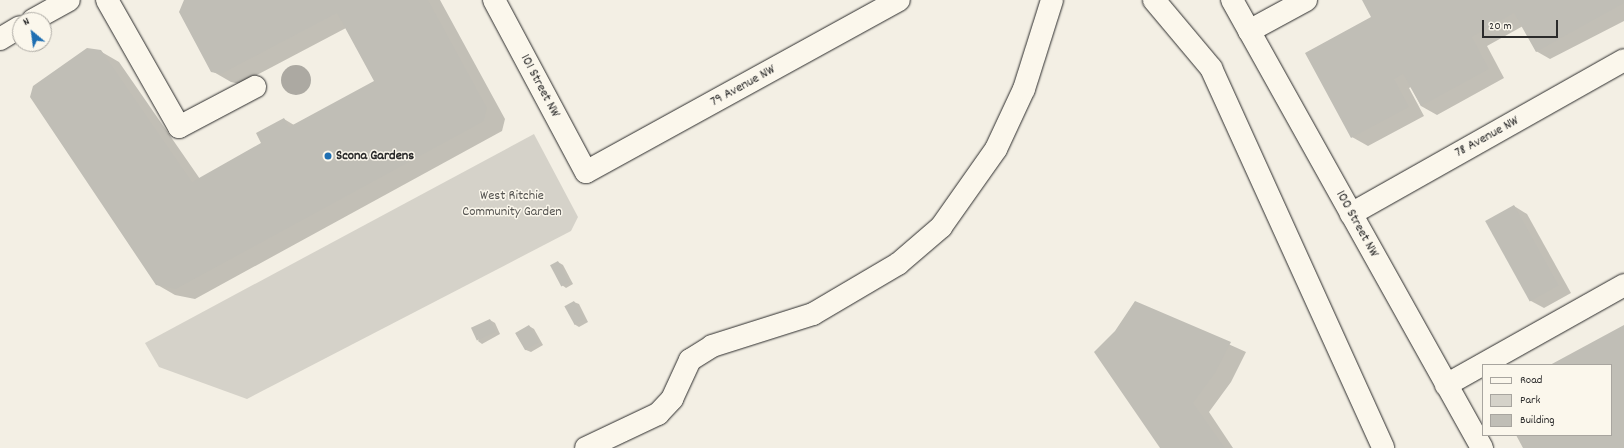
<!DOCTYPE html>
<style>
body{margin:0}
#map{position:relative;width:1624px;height:448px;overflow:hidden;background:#f3efe4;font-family:Dekko,sans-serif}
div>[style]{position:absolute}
.green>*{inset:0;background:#d5d2c9}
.water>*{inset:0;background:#aca9a2}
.round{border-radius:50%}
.shadow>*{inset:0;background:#0003}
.building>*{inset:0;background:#c0beb6;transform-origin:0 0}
.roads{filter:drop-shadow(0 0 1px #2b2b2b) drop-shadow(0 0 1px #2b2b2b)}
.minor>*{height:22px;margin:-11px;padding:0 11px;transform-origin:11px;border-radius:11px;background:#fbf7ec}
.dots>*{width:11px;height:11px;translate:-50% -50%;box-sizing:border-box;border:2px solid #fbf7ec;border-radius:50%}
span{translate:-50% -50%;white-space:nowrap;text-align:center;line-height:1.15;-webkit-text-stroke:3px #fbf7ec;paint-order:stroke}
.street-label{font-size:14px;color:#2b2b2b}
.poi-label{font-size:14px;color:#2b2b2b;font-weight:700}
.left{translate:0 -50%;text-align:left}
.park-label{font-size:14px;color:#565552}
.legend{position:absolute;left:1482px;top:364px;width:130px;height:72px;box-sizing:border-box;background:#fbf7ec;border:1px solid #a8a59f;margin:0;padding:5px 7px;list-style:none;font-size:12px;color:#2b2b2b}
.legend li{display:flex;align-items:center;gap:8px;height:20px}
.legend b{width:20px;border:1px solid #a8a59f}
.north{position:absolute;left:12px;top:12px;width:40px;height:40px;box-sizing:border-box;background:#fbf7ec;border:1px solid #a8a59f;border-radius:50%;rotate:331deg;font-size:11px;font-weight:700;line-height:16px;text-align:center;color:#2b2b2b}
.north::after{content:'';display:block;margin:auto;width:14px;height:18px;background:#1f6fb2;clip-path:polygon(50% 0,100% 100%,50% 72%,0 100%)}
.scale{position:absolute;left:1482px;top:20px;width:76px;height:18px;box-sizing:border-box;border:2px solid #2b2b2b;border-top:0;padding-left:5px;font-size:12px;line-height:14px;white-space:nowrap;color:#2b2b2b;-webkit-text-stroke:3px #fbf7ec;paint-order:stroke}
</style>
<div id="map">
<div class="green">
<i style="clip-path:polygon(534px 134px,578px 217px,571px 231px,247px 399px,159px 367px,145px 343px)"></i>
</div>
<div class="water">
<i class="round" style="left:281px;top:65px;width:30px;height:30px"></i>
</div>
<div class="shadow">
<i style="clip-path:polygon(185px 0,440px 0,505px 119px,502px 131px,195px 299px,175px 295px,156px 284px,100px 51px,119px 62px,200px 179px,262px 143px,284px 119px,294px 125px,376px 82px,346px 28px,240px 84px,231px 82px,212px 71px)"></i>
<i style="clip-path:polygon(1363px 0,1624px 0,1624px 21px,1550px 59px,1536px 51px,1523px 26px,1487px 46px,1504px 78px,1437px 115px,1421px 106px,1411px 87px,1409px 88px,1424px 116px,1368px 146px,1352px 137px,1373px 17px)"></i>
<i style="clip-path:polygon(1514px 206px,1527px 214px,1571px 293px,1544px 308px,1531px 301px,1487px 221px)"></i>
<i style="clip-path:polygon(558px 262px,563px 265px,573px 284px,566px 288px,562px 285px)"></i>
<i style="clip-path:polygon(574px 302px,579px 304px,588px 322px,579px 327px,574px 324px)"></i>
<i style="clip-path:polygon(1135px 302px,1246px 352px,1231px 382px,1209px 412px,1233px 448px,1161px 448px,1116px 331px)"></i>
<i style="clip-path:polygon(490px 320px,495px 323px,500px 334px,482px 344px,478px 341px)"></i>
<i style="clip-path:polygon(529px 326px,534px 329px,543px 345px,531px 352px,526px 350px,516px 334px)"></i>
</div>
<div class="building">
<i style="clip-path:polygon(184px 0,428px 0,487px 108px,484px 121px,176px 289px,156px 285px,30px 97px,33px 86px,87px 48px,101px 50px,192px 182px,261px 143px,256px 133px,284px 118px,289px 127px,374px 81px,337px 13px,221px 74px,211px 72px,179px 12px)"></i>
<i style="clip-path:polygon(1362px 0,1624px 0,1624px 3px,1536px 52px,1514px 13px,1472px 37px,1489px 69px,1421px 106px,1403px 74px,1394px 79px,1409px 107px,1351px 138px,1305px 53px,1371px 17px)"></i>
<i style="left:1514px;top:205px;width:92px;height:33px;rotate:61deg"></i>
<i style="left:558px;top:261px;width:24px;height:9px;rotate:62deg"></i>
<i style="left:574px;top:301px;width:21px;height:11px;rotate:61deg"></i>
<i style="clip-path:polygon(1135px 301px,1231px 342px,1215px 373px,1193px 403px,1225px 448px,1160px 448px,1094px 352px,1115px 331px)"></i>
<i style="left:490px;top:319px;width:14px;height:21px;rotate:65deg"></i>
<i style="left:529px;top:325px;width:20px;height:16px;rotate:60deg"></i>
<i style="clip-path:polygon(1624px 325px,1624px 448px,1523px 448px,1516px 435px,1611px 435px,1611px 365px,1550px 365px)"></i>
</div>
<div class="roads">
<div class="minor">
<i style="left:107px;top:0;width:146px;rotate:60.4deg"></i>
<i style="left:179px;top:127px;width:86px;rotate:-27.8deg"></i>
<i style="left:494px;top:0;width:195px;rotate:61.9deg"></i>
<i style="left:586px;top:172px;width:357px;rotate:-28.8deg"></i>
<i style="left:1154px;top:0;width:89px;rotate:50deg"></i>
<i style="left:1211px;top:68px;width:417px;rotate:65.6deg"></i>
<i style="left:1232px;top:0;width:513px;rotate:60.84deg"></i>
<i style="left:33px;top:20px;width:41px;rotate:-29.1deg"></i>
<i style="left:1249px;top:31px;width:65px;rotate:-28.5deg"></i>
<i style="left:0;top:39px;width:23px;rotate:-31deg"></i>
<i style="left:1351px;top:214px;width:313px;rotate:-29.4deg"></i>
<i style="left:1446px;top:385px;width:204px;rotate:-29.3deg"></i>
<i style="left:586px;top:448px;width:80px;rotate:-25.3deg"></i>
<i style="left:658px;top:414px;width:21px;rotate:-47deg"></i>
<i style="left:672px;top:399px;width:43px;rotate:-65.2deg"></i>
<i style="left:690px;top:360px;width:26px;rotate:-32deg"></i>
<i style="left:712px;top:346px;width:106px;rotate:-17.6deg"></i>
<i style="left:813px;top:314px;width:99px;rotate:-30.5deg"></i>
<i style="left:898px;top:264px;width:57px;rotate:-40.7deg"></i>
<i style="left:941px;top:227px;width:95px;rotate:-54.8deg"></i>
<i style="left:996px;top:149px;width:66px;rotate:-65deg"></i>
<i style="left:1024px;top:89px;width:93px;rotate:-72.5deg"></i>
</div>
</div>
<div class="dots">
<i style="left:328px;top:156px;background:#1f6fb2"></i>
</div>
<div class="street-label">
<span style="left:540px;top:86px;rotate:62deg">101 Street NW</span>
<span style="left:743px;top:86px;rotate:-29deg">79 Avenue NW</span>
<span style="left:1487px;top:137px;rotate:-29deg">78 Avenue NW</span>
<span style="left:1357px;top:224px;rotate:61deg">100 Street NW</span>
</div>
<div class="poi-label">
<span class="left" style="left:336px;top:156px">Scona Gardens</span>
</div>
<div class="park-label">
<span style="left:512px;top:204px">West Ritchie<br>Community Garden</span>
</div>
<ul class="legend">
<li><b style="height:5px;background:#fbf7ec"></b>Road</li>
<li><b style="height:11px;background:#d5d2c9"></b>Park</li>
<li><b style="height:11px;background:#c0beb6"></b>Building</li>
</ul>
<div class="north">N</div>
<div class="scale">20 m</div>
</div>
